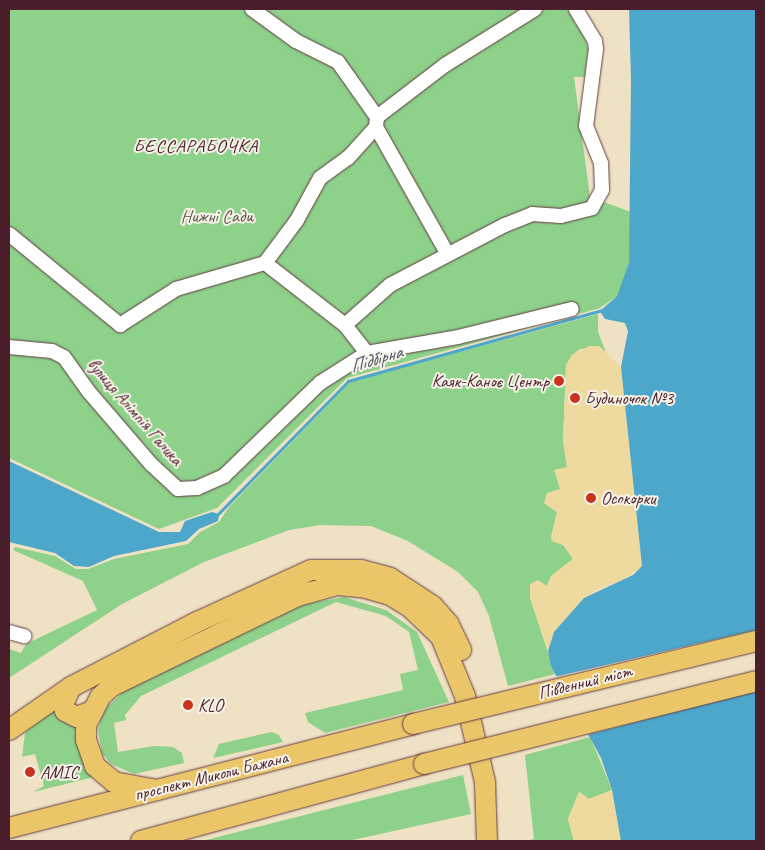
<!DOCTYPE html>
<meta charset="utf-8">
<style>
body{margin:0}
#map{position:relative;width:765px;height:850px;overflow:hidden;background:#efe1c4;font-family:Caveat,sans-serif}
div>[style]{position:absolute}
.green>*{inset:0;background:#8dd18a}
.sand>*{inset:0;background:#eeda9e}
.water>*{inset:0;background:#4da7cb}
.pier>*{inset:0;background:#efe1c4}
.stream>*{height:3px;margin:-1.5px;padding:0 1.5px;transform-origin:1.5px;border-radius:1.5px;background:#4da7cb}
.roads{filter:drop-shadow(0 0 1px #633c42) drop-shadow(0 0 1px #633c42)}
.minor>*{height:14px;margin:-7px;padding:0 7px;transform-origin:7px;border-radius:7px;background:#fff}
.highway>*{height:20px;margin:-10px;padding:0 10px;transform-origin:10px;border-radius:10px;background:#ebc669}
.bridges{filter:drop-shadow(0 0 1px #633c42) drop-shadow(0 0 1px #633c42)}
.highway-bridge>*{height:20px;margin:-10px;padding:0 10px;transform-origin:10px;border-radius:10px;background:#ebc669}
.dots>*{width:14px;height:14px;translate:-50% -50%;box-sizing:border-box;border:2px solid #f7f3e8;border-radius:50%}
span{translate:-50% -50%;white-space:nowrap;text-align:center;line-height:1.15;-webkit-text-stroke:4px #f7f3e8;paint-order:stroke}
.park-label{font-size:18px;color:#5e5448}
.poi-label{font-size:18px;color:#4a1f2b}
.right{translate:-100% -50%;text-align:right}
.left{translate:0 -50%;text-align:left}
.street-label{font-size:18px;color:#4a1f2b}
.neighbourhood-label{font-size:19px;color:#4a1f2b;letter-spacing:1px}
.water-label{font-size:19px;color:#4b556b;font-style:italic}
.frame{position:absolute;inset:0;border:10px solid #4a1f2b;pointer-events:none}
</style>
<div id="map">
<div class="green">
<i style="clip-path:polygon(9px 9px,568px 9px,576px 25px,581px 24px,588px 49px,585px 77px,574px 77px,590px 197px,631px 212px,629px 263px,625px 280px,617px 296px,600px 308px,347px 378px,217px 508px,159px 529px,9px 458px)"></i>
<i style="clip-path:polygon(598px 314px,598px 332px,606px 352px,599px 346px,580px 349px,572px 355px,566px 365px,563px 441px,567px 467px,560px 489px,544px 503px,557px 512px,551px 537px,568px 549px,573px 559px,551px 576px,547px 586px,530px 584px,530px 598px,555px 674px,508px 686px,489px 616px,478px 592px,458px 572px,408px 541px,371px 526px,320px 525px,289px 530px,204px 562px,122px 604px,9px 678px,9px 649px,21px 653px,26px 644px,97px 610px,83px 581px,13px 550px,15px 547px,55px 556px,76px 569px,88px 569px,114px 559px,188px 544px,200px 532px,219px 522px,229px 507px,350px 382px)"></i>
<i style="clip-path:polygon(344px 597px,386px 610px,417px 632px,449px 702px,325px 733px,308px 722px,305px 713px,403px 690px,400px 674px,418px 670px,409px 632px,386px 616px,336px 602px,141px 696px,125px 715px,126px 720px,114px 723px,118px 752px,154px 746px,173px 747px,182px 753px,184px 763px,134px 774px,111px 764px,102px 753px,98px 731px,101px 719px,107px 707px,123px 692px,305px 604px)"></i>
<i style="clip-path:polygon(57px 705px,79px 723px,81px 756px,94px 777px,33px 792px,44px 786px,35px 754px,22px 757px,25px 733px)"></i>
<i style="clip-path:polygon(272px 732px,279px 735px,283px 742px,213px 758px,219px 744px)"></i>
<i style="clip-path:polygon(590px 737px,612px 790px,589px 799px,579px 792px,568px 819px,574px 841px,526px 841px,534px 839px,525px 755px)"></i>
<i style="clip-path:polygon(463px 775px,471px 814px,348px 841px,202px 841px)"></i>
</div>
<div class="sand">
<i style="clip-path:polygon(589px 346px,599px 346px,621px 367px,642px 566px,625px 579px,593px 591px,554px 632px,548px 651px,530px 598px,530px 584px,538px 580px,547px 586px,551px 576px,573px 559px,563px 545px,551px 541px,557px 512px,544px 503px,547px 493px,560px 489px,554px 470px,567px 467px,563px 442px,566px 365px,572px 355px)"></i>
<i style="clip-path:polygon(612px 790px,621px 841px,574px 841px,568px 819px,579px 792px,589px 799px)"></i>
</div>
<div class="water">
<i style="clip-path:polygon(629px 9px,756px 9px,756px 841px,621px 841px,612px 790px,601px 758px,551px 666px,548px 651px,554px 632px,584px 598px,633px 575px,642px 566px,621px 367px,628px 331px,625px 323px,605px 319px,600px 311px,617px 296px,629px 263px,631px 80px)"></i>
<i style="clip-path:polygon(9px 461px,159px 532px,180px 532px,185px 521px,212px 512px,219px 514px,218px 521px,199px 529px,186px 541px,114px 556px,89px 567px,74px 566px,55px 553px,9px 542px)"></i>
</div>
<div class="pier">
<i style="clip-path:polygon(756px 630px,756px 691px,586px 735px,554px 677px)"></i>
</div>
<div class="stream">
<i style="left:216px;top:516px;width:189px;rotate:-45.6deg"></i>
<i style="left:348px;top:381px;width:265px;rotate:-15.6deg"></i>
</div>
<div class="roads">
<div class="minor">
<i style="left:252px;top:9px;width:54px;rotate:36deg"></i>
<i style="left:296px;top:41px;width:47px;rotate:26.6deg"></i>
<i style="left:338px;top:62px;width:67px;rotate:54.7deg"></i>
<i style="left:376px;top:127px;width:145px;rotate:60.6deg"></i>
<i style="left:9px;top:234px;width:144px;rotate:39.3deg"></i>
<i style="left:120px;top:325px;width:67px;rotate:-32.7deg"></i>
<i style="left:176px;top:289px;width:93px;rotate:-16.3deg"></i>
<i style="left:265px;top:263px;width:54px;rotate:-53.3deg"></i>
<i style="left:297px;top:220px;width:48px;rotate:-61.3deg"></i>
<i style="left:320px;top:178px;width:34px;rotate:-36deg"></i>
<i style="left:348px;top:158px;width:42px;rotate:-47.9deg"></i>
<i style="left:376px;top:127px;width:10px;rotate:-84deg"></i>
<i style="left:377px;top:117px;width:86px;rotate:-37.4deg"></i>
<i style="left:445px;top:65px;width:106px;rotate:-31.9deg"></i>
<i style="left:265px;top:263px;width:101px;rotate:37.8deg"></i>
<i style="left:345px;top:325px;width:36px;rotate:52deg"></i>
<i style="left:345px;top:325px;width:60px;rotate:-41.6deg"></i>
<i style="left:390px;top:285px;width:130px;rotate:-27.6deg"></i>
<i style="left:505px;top:225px;width:29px;rotate:-22deg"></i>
<i style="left:532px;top:214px;width:29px;rotate:4deg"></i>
<i style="left:561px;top:216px;width:32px;rotate:-14deg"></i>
<i style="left:592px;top:208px;width:21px;rotate:-61deg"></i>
<i style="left:602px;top:190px;width:27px;rotate:-92deg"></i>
<i style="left:601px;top:163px;width:40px;rotate:-112deg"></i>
<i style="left:586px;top:126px;width:78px;rotate:-82.6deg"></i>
<i style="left:596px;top:49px;width:8px;rotate:-97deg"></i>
<i style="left:595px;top:41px;width:37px;rotate:-121deg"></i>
<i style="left:9px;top:347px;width:43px;rotate:5.3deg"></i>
<i style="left:52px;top:351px;width:13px;rotate:27deg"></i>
<i style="left:64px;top:357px;width:43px;rotate:54.5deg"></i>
<i style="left:89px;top:392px;width:95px;rotate:49.3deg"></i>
<i style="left:151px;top:464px;width:37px;rotate:43deg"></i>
<i style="left:178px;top:489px;width:19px;rotate:-3deg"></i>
<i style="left:197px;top:488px;width:30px;rotate:-24deg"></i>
<i style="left:224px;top:476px;width:134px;rotate:-44.1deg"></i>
<i style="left:320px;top:383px;width:56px;rotate:-32.6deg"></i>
<i style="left:367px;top:353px;width:92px;rotate:-10deg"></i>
<i style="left:458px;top:337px;width:117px;rotate:-13.8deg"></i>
<i style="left:9px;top:632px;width:16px;rotate:15deg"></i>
</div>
<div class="highway">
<i style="left:71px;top:687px;width:19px;rotate:115deg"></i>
<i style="left:63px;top:704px;width:7px;rotate:74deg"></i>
<i style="left:65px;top:711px;width:13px;rotate:27deg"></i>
<i style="left:77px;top:717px;width:16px;rotate:-22deg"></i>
<i style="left:9px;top:730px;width:75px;rotate:-34.7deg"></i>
<i style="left:71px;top:687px;width:142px;rotate:-27.3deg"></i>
<i style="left:197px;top:622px;width:125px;rotate:-24.5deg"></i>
<i style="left:311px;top:570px;width:50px"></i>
<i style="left:361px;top:570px;width:30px;rotate:15deg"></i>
<i style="left:390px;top:578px;width:51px;rotate:33.1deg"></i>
<i style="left:433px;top:606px;width:23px;rotate:49deg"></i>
<i style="left:448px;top:623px;width:30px;rotate:64deg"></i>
<i style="left:157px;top:790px;width:44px;rotate:-169.5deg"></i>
<i style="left:114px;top:782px;width:25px;rotate:-140deg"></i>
<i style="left:95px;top:766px;width:28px;rotate:-109deg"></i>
<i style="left:86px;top:740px;width:15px;rotate:-90deg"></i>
<i style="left:86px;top:725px;width:31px;rotate:-63deg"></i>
<i style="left:100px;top:697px;width:16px;rotate:-43deg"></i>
<i style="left:112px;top:686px;width:206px;rotate:-25.9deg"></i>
<i style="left:297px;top:596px;width:41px;rotate:-15.4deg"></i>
<i style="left:337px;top:585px;width:25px;rotate:5deg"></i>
<i style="left:362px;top:587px;width:29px;rotate:16deg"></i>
<i style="left:390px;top:595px;width:23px;rotate:31deg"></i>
<i style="left:410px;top:607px;width:43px;rotate:44.1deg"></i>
<i style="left:441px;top:637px;width:64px;rotate:67.9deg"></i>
<i style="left:465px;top:696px;width:88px;rotate:76.9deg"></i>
<i style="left:485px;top:782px;width:59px;rotate:88.1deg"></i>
<i style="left:9px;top:828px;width:417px;rotate:-14.4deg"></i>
<i style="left:141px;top:841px;width:293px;rotate:-15.2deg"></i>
</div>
</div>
<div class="bridges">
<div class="highway-bridge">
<i style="left:413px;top:724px;width:353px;rotate:-13.6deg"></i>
<i style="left:424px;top:764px;width:342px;rotate:-14deg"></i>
</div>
</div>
<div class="dots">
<i style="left:559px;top:381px;background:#c8321e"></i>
<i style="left:575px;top:398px;background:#c8321e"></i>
<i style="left:591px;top:498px;background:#c8321e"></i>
<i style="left:188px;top:705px;background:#c8321e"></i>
<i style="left:30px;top:772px;background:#c8321e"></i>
</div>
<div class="park-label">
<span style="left:217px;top:216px">Нижні Сади</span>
</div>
<div class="poi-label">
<span class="right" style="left:549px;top:381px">Каяк-Каноє Центр</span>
<span class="left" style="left:585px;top:398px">Будиночок №3</span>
<span class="left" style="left:601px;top:498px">Осокорки</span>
<span class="left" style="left:198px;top:705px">KLO</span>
<span class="left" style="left:40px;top:772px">AMIC</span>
</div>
<div class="street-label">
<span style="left:135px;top:412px;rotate:49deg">вулиця Алімпія Галика</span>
<span style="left:585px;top:682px;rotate:-14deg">Південний міст</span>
<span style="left:211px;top:776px;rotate:-14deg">проспект Миколи Бажана</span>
</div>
<div class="neighbourhood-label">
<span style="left:196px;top:147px">БЕССАРАБОЧКА</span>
</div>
<div class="water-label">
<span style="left:376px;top:360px;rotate:-17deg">Підбірна</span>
</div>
<div class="frame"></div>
</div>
